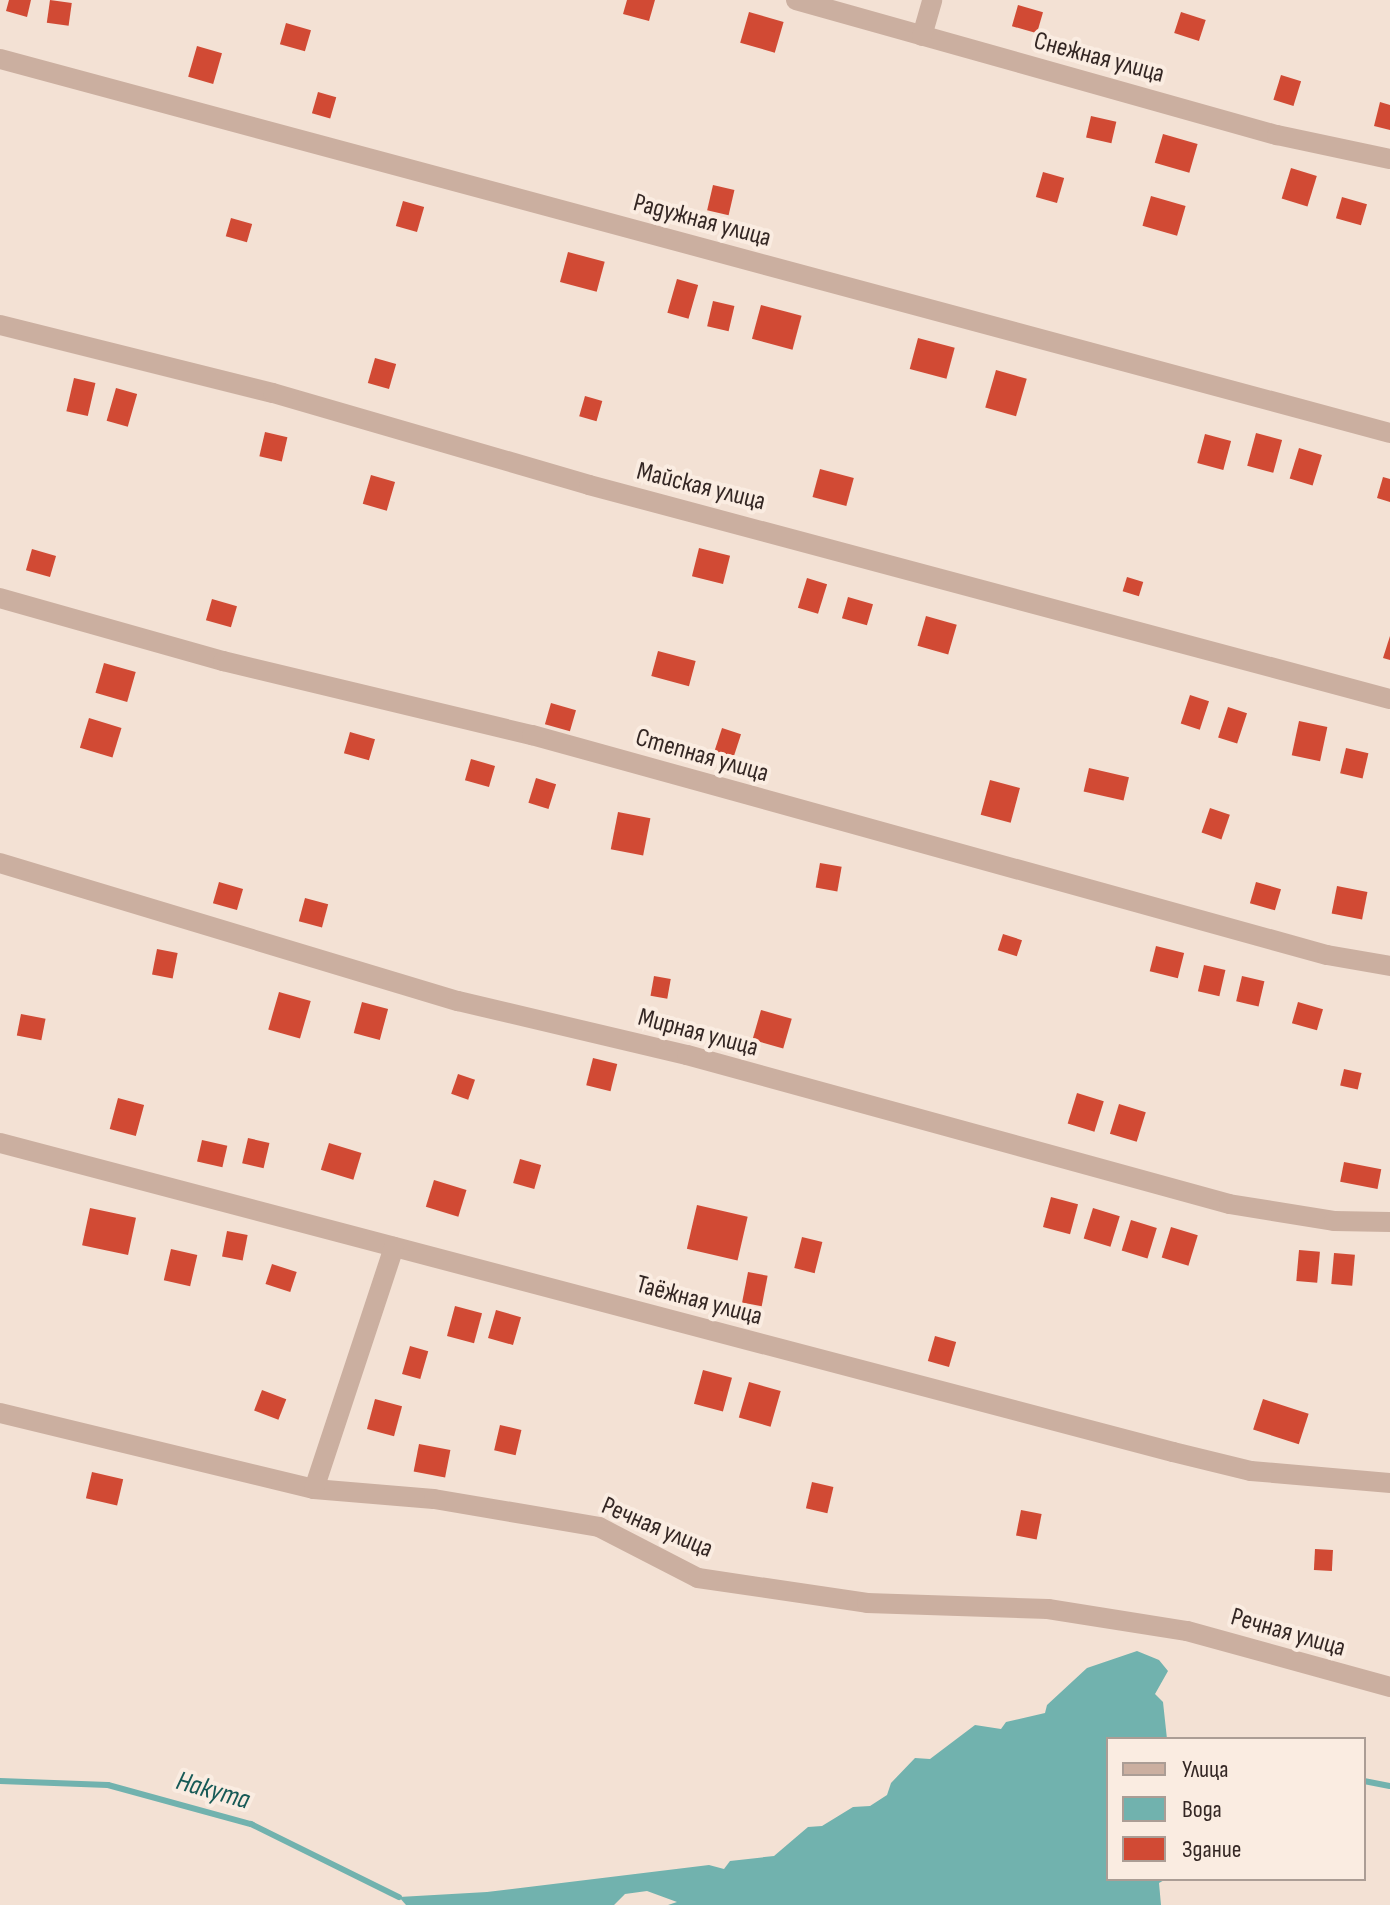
<!DOCTYPE html>
<meta charset="utf-8">
<style>
body{margin:0}
#map{position:relative;width:1390px;height:1905px;overflow:hidden;background:#f3e1d4;font-family:"Sofia Sans Condensed",sans-serif}
div>[style]{position:absolute}
.water>*{inset:0;background:#71b2ae}
.stream>*{height:6px;margin:-3px;padding:0 3px;transform-origin:3px;border-radius:3px;background:#71b2ae}
.building>*{inset:0;background:#d14a34;transform-origin:0 0}
.minor>*{height:20px;margin:-10px;padding:0 10px;transform-origin:10px;border-radius:10px;background:#cbafa0}
span{translate:-50% -50%;white-space:nowrap;text-align:center;line-height:1.15;-webkit-text-stroke:8px #faece1;paint-order:stroke}
.street-label{font-size:26px;color:#342724}
.water-label{font-size:28px;color:#165956;font-style:italic}
.legend{position:absolute;left:1106px;top:1737px;width:260px;height:144px;box-sizing:border-box;background:#faece1;border:2px solid #ab9d95;margin:0;padding:10px 14px;list-style:none;font-size:24px;color:#342724}
.legend li{display:flex;align-items:center;gap:16px;height:40px}
.legend b{width:40px;border:2px solid #ab9d95}
</style>
<div id="map">
<div class="water">
<i style="clip-path:polygon(1137px 1651px,1159px 1660px,1168px 1671px,1155px 1694px,1163px 1702px,1167px 1739px,1108px 1739px,1108px 1879px,1166px 1879px,1159px 1883px,1161px 1905px,668px 1905px,677px 1902px,647px 1891px,625px 1894px,614px 1905px,406px 1905px,399px 1897px,487px 1892px,709px 1865px,724px 1869px,730px 1861px,774px 1856px,808px 1827px,822px 1826px,853px 1807px,870px 1806px,887px 1795px,891px 1783px,915px 1758px,930px 1759px,975px 1725px,1001px 1729px,1006px 1722px,1045px 1713px,1047px 1705px,1087px 1668px)"></i>
</div>
<div class="stream">
<i style="left:0;top:1781px;width:108px;rotate:2.1deg"></i>
<i style="left:108px;top:1785px;width:148px;rotate:15.3deg"></i>
<i style="left:251px;top:1824px;width:165px;rotate:26.3deg"></i>
<i style="left:1364px;top:1781px;width:26px;rotate:11deg"></i>
</div>
<div class="building">
<i style="clip-path:polygon(9px 0,31px 0,27px 17px,6px 11px)"></i>
<i style="left:50px;top:0;width:22px;height:23px;rotate:8deg"></i>
<i style="clip-path:polygon(627px 0,655px 0,649px 21px,623px 14px)"></i>
<i style="left:1018px;top:5px;width:26px;height:22px;rotate:16deg"></i>
<i style="left:749px;top:12px;width:36px;height:32px;rotate:16deg"></i>
<i style="left:1181px;top:12px;width:26px;height:22px;rotate:18deg"></i>
<i style="left:286px;top:23px;width:26px;height:22px;rotate:16deg"></i>
<i style="left:197px;top:46px;width:26px;height:32px;rotate:16deg"></i>
<i style="left:1281px;top:75px;width:21px;height:26px;rotate:17deg"></i>
<i style="left:318px;top:92px;width:19px;height:22px;rotate:16deg"></i>
<i style="clip-path:polygon(1380px 102px,1390px 105px,1390px 130px,1374px 126px)"></i>
<i style="left:1091px;top:116px;width:26px;height:22px;rotate:13deg"></i>
<i style="left:1163px;top:134px;width:36px;height:30px;rotate:16deg"></i>
<i style="left:1291px;top:168px;width:27px;height:32px;rotate:17deg"></i>
<i style="left:1043px;top:172px;width:22px;height:26px;rotate:16deg"></i>
<i style="left:713px;top:185px;width:22px;height:26px;rotate:13deg"></i>
<i style="left:1151px;top:196px;width:36px;height:31px;rotate:16deg"></i>
<i style="left:1342px;top:197px;width:26px;height:22px;rotate:16deg"></i>
<i style="left:403px;top:201px;width:22px;height:26px;rotate:16deg"></i>
<i style="left:231px;top:218px;width:22px;height:19px;rotate:16deg"></i>
<i style="left:568px;top:252px;width:38px;height:31px;rotate:15deg"></i>
<i style="left:677px;top:279px;width:22px;height:35px;rotate:16deg"></i>
<i style="left:713px;top:301px;width:22px;height:26px;rotate:13deg"></i>
<i style="left:761px;top:305px;width:42px;height:35px;rotate:15deg"></i>
<i style="left:918px;top:338px;width:38px;height:32px;rotate:15deg"></i>
<i style="left:375px;top:358px;width:22px;height:26px;rotate:16deg"></i>
<i style="left:996px;top:370px;width:32px;height:39px;rotate:16deg"></i>
<i style="left:74px;top:378px;width:22px;height:34px;rotate:13deg"></i>
<i style="left:116px;top:388px;width:22px;height:34px;rotate:16deg"></i>
<i style="left:585px;top:396px;width:18px;height:21px;rotate:16deg"></i>
<i style="left:265px;top:432px;width:23px;height:25px;rotate:13deg"></i>
<i style="left:1256px;top:433px;width:27px;height:34px;rotate:15deg"></i>
<i style="left:1205px;top:434px;width:27px;height:30px;rotate:15deg"></i>
<i style="left:1299px;top:448px;width:24px;height:32px;rotate:17deg"></i>
<i style="left:820px;top:469px;width:35px;height:29px;rotate:15deg"></i>
<i style="left:371px;top:475px;width:25px;height:30px;rotate:16deg"></i>
<i style="clip-path:polygon(1383px 477px,1390px 479px,1390px 502px,1377px 498px)"></i>
<i style="left:699px;top:548px;width:32px;height:29px;rotate:14deg"></i>
<i style="left:32px;top:549px;width:25px;height:22px;rotate:16deg"></i>
<i style="left:1127px;top:577px;width:17px;height:15px;rotate:17deg"></i>
<i style="left:807px;top:578px;width:21px;height:31px;rotate:17deg"></i>
<i style="left:848px;top:597px;width:26px;height:22px;rotate:16deg"></i>
<i style="left:212px;top:599px;width:26px;height:22px;rotate:16deg"></i>
<i style="left:926px;top:616px;width:32px;height:31px;rotate:16deg"></i>
<i style="clip-path:polygon(1390px 636px,1390px 660px,1383px 658px)"></i>
<i style="left:658px;top:651px;width:39px;height:26px;rotate:15deg"></i>
<i style="left:104px;top:663px;width:33px;height:31px;rotate:16deg"></i>
<i style="left:1190px;top:695px;width:20px;height:30px;rotate:18deg"></i>
<i style="left:551px;top:703px;width:26px;height:22px;rotate:16deg"></i>
<i style="left:1228px;top:707px;width:20px;height:32px;rotate:18deg"></i>
<i style="left:89px;top:718px;width:34px;height:31px;rotate:17deg"></i>
<i style="left:1299px;top:721px;width:29px;height:35px;rotate:12deg"></i>
<i style="left:722px;top:728px;width:20px;height:29px;rotate:18deg"></i>
<i style="left:350px;top:732px;width:26px;height:22px;rotate:16deg"></i>
<i style="left:1346px;top:748px;width:23px;height:26px;rotate:13deg"></i>
<i style="left:471px;top:759px;width:25px;height:22px;rotate:16deg"></i>
<i style="left:1089px;top:768px;width:41px;height:24px;rotate:13deg"></i>
<i style="left:536px;top:778px;width:21px;height:26px;rotate:17deg"></i>
<i style="left:990px;top:780px;width:31px;height:36px;rotate:15deg"></i>
<i style="left:1210px;top:808px;width:21px;height:26px;rotate:19deg"></i>
<i style="left:618px;top:812px;width:33px;height:38px;rotate:11deg"></i>
<i style="left:820px;top:863px;width:22px;height:25px;rotate:10deg"></i>
<i style="left:219px;top:882px;width:25px;height:22px;rotate:16deg"></i>
<i style="left:1256px;top:882px;width:26px;height:22px;rotate:16deg"></i>
<i style="left:1337px;top:886px;width:31px;height:28px;rotate:11deg"></i>
<i style="left:305px;top:898px;width:24px;height:24px;rotate:15deg"></i>
<i style="left:1003px;top:934px;width:20px;height:17px;rotate:18deg"></i>
<i style="left:1156px;top:946px;width:29px;height:26px;rotate:14deg"></i>
<i style="left:157px;top:949px;width:21px;height:26px;rotate:11deg"></i>
<i style="left:1204px;top:965px;width:22px;height:27px;rotate:13deg"></i>
<i style="left:654px;top:976px;width:17px;height:20px;rotate:10deg"></i>
<i style="left:1242px;top:976px;width:23px;height:26px;rotate:13deg"></i>
<i style="left:279px;top:992px;width:33px;height:39px;rotate:16deg"></i>
<i style="left:362px;top:1002px;width:27px;height:32px;rotate:15deg"></i>
<i style="left:1298px;top:1002px;width:26px;height:22px;rotate:16deg"></i>
<i style="left:761px;top:1010px;width:32px;height:31px;rotate:16deg"></i>
<i style="left:21px;top:1014px;width:25px;height:22px;rotate:11deg"></i>
<i style="left:593px;top:1058px;width:25px;height:28px;rotate:14deg"></i>
<i style="left:1344px;top:1069px;width:18px;height:17px;rotate:13deg"></i>
<i style="left:458px;top:1074px;width:18px;height:21px;rotate:19deg"></i>
<i style="left:1077px;top:1093px;width:28px;height:32px;rotate:17deg"></i>
<i style="left:118px;top:1098px;width:27px;height:32px;rotate:15deg"></i>
<i style="left:1119px;top:1104px;width:28px;height:31px;rotate:17deg"></i>
<i style="left:248px;top:1138px;width:22px;height:26px;rotate:13deg"></i>
<i style="left:202px;top:1140px;width:26px;height:22px;rotate:13deg"></i>
<i style="left:329px;top:1143px;width:34px;height:28px;rotate:17deg"></i>
<i style="left:520px;top:1159px;width:22px;height:25px;rotate:16deg"></i>
<i style="left:1344px;top:1162px;width:38px;height:20px;rotate:11deg"></i>
<i style="left:434px;top:1180px;width:34px;height:28px;rotate:17deg"></i>
<i style="left:1051px;top:1197px;width:28px;height:31px;rotate:15deg"></i>
<i style="left:697px;top:1205px;width:52px;height:45px;rotate:13deg"></i>
<i style="left:90px;top:1208px;width:47px;height:38px;rotate:12deg"></i>
<i style="left:1093px;top:1208px;width:28px;height:32px;rotate:17deg"></i>
<i style="left:1131px;top:1220px;width:27px;height:32px;rotate:17deg"></i>
<i style="left:1171px;top:1227px;width:28px;height:32px;rotate:17deg"></i>
<i style="left:227px;top:1231px;width:21px;height:26px;rotate:11deg"></i>
<i style="left:802px;top:1237px;width:21px;height:32px;rotate:14deg"></i>
<i style="left:171px;top:1249px;width:27px;height:32px;rotate:13deg"></i>
<i style="left:1299px;top:1250px;width:21px;height:31px;rotate:5deg"></i>
<i style="left:1334px;top:1253px;width:21px;height:31px;rotate:5deg"></i>
<i style="left:272px;top:1264px;width:26px;height:21px;rotate:18deg"></i>
<i style="left:748px;top:1272px;width:20px;height:31px;rotate:11deg"></i>
<i style="left:455px;top:1306px;width:28px;height:31px;rotate:15deg"></i>
<i style="left:496px;top:1310px;width:26px;height:29px;rotate:16deg"></i>
<i style="left:935px;top:1336px;width:22px;height:26px;rotate:16deg"></i>
<i style="left:410px;top:1346px;width:19px;height:29px;rotate:16deg"></i>
<i style="left:703px;top:1370px;width:30px;height:35px;rotate:15deg"></i>
<i style="left:749px;top:1382px;width:33px;height:37px;rotate:16deg"></i>
<i style="left:262px;top:1390px;width:26px;height:22px;rotate:21deg"></i>
<i style="left:375px;top:1399px;width:28px;height:31px;rotate:15deg"></i>
<i style="left:1263px;top:1399px;width:48px;height:32px;rotate:18deg"></i>
<i style="left:500px;top:1425px;width:22px;height:26px;rotate:13deg"></i>
<i style="left:419px;top:1444px;width:32px;height:28px;rotate:11deg"></i>
<i style="left:92px;top:1472px;width:32px;height:27px;rotate:13deg"></i>
<i style="left:812px;top:1482px;width:22px;height:27px;rotate:13deg"></i>
<i style="left:1021px;top:1510px;width:21px;height:26px;rotate:11deg"></i>
<i style="left:1315px;top:1549px;width:18px;height:21px;rotate:3deg"></i>
</div>
<div class="minor">
<i style="left:796px;top:0;width:500px;rotate:15.7deg"></i>
<i style="left:1277px;top:135px;width:116px;rotate:12deg"></i>
<i style="left:922px;top:36px;width:37px;rotate:-74deg"></i>
<i style="left:0;top:59px;width:1439px;rotate:15.06deg"></i>
<i style="left:0;top:325px;width:281px;rotate:14deg"></i>
<i style="left:273px;top:393px;width:329px;rotate:16.2deg"></i>
<i style="left:589px;top:485px;width:829px;rotate:14.96deg"></i>
<i style="left:0;top:598px;width:232px;rotate:15.8deg"></i>
<i style="left:223px;top:661px;width:318px;rotate:13.5deg"></i>
<i style="left:532px;top:735px;width:825px;rotate:15.47deg"></i>
<i style="left:1327px;top:955px;width:64px;rotate:9.9deg"></i>
<i style="left:0;top:863px;width:478px;rotate:16.8deg"></i>
<i style="left:458px;top:1001px;width:235px;rotate:13.3deg"></i>
<i style="left:687px;top:1055px;width:562px;rotate:15.37deg"></i>
<i style="left:1229px;top:1204px;width:106px;rotate:9.2deg"></i>
<i style="left:1334px;top:1221px;width:56px;rotate:1deg"></i>
<i style="left:0;top:1143px;width:1213px;rotate:14.76deg"></i>
<i style="left:1173px;top:1452px;width:80px;rotate:13.7deg"></i>
<i style="left:1251px;top:1471px;width:140px;rotate:4.9deg"></i>
<i style="left:0;top:1413px;width:323px;rotate:13.6deg"></i>
<i style="left:314px;top:1489px;width:120px;rotate:4.8deg"></i>
<i style="left:434px;top:1499px;width:167px;rotate:9.6deg"></i>
<i style="left:599px;top:1527px;width:111px;rotate:27.3deg"></i>
<i style="left:698px;top:1578px;width:171px;rotate:8.4deg"></i>
<i style="left:867px;top:1603px;width:181px;rotate:1.9deg"></i>
<i style="left:1048px;top:1609px;width:141px;rotate:9deg"></i>
<i style="left:1187px;top:1631px;width:211px;rotate:15.4deg"></i>
<i style="left:314px;top:1489px;width:255px;rotate:-71.7deg"></i>
</div>
<div class="street-label">
<span style="left:1099px;top:58px;rotate:15deg">Снежная улица</span>
<span style="left:702px;top:221px;rotate:15deg">Радужная улица</span>
<span style="left:701px;top:487px;rotate:14deg">Майская улица</span>
<span style="left:702px;top:756px;rotate:16deg">Степная улица</span>
<span style="left:698px;top:1033px;rotate:15deg">Мирная улица</span>
<span style="left:699px;top:1301px;rotate:15deg">Таёжная улица</span>
<span style="left:657px;top:1528px;rotate:23deg">Речная улица</span>
<span style="left:1288px;top:1633px;rotate:16deg">Речная улица</span>
</div>
<div class="water-label">
<span style="left:213px;top:1791px;rotate:16deg">Накута</span>
</div>
<ul class="legend">
<li><b style="height:10px;background:#cbafa0"></b>Улица</li>
<li><b style="height:22px;background:#71b2ae"></b>Вода</li>
<li><b style="height:22px;background:#d14a34"></b>Здание</li>
</ul>
</div>
